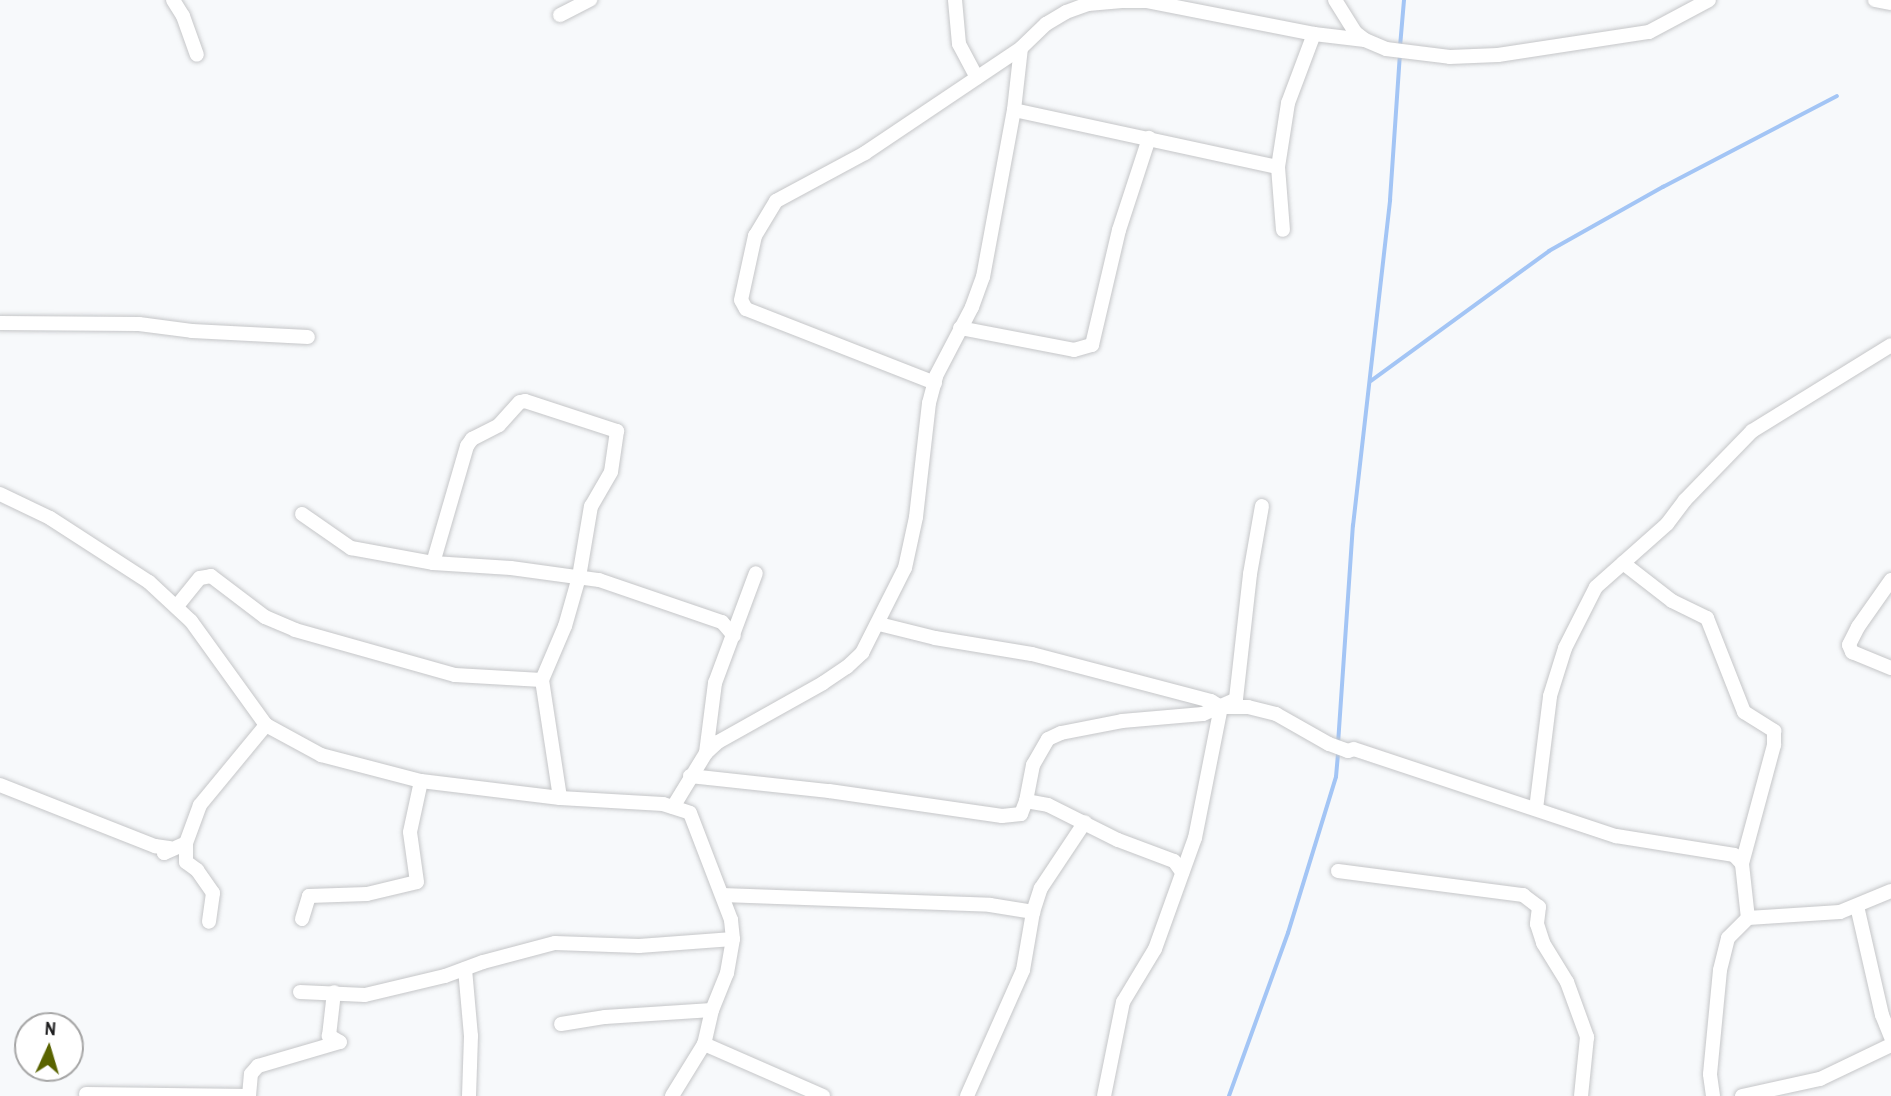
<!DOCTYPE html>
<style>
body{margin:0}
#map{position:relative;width:1891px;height:1096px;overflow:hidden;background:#f7f9fb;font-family:"Archivo Narrow",sans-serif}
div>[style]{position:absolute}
.stream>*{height:3.5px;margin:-1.75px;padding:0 1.75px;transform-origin:1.75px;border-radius:1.75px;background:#a3c5f5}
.roads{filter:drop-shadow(0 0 2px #c5c6c8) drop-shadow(0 0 2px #c5c6c8)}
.street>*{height:14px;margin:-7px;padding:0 7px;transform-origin:7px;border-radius:7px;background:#fff}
span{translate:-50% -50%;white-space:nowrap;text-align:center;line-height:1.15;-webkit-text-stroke:7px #fff;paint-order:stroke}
.north{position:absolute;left:14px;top:1012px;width:70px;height:70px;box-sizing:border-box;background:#fff;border:2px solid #a5a5a5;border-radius:50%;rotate:4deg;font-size:19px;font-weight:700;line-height:28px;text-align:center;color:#1e1e1f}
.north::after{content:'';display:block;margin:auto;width:24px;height:32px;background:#596300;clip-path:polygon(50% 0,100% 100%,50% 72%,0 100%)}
</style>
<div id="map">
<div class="stream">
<i style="left:1400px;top:47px;width:47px;rotate:-85.1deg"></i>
<i style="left:1371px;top:381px;width:220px;rotate:-36.1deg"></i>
<i style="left:1549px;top:251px;width:131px;rotate:-29.3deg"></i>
<i style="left:1663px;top:187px;width:196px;rotate:-27.6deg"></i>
<i style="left:1338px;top:744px;width:219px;rotate:-86.1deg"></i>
<i style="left:1353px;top:526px;width:328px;rotate:-83.5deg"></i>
<i style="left:1390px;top:200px;width:146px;rotate:-86.1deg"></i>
<i style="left:1229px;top:1096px;width:173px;rotate:-70.1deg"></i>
<i style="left:1288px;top:933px;width:163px;rotate:-72.9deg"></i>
<i style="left:1336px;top:777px;width:25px;rotate:-85deg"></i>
</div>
<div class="roads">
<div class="street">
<i style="left:173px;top:0;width:19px;rotate:58deg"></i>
<i style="left:183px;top:16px;width:41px;rotate:70.3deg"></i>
<i style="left:955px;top:0;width:44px;rotate:84.8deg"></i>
<i style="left:959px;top:44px;width:38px;rotate:62deg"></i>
<i style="left:1335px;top:0;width:39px;rotate:58deg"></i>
<i style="left:1356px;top:33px;width:11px;rotate:38deg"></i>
<i style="left:1365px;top:40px;width:23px;rotate:23deg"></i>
<i style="left:1386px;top:49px;width:64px;rotate:7.1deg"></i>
<i style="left:1450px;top:57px;width:48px;rotate:-2.4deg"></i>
<i style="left:1498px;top:55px;width:153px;rotate:-8.7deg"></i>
<i style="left:1649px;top:32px;width:68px;rotate:-28.1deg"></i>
<i style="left:1875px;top:0;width:16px;rotate:11deg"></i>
<i style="left:560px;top:15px;width:34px;rotate:-27deg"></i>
<i style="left:1014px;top:110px;width:270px;rotate:12.2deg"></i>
<i style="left:1278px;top:167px;width:65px;rotate:-81.1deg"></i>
<i style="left:1288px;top:103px;width:74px;rotate:-69.4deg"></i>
<i style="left:1278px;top:167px;width:63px;rotate:85.5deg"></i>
<i style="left:0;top:323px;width:139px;rotate:0.4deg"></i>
<i style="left:139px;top:324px;width:53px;rotate:7.5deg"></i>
<i style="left:192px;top:331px;width:116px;rotate:3deg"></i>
<i style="left:960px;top:328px;width:116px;rotate:10.9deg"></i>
<i style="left:1074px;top:350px;width:19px;rotate:-16deg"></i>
<i style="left:1092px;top:345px;width:118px;rotate:-76.8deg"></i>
<i style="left:1119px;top:230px;width:97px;rotate:-71.9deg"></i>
<i style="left:935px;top:383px;width:203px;rotate:-158.6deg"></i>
<i style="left:746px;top:309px;width:10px;rotate:-119deg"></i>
<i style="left:741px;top:300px;width:66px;rotate:-77.7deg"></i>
<i style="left:755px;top:236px;width:41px;rotate:-59deg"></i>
<i style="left:776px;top:201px;width:101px;rotate:-28.3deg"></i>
<i style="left:865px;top:153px;width:188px;rotate:-33.9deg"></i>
<i style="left:0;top:494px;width:55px;rotate:25.6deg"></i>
<i style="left:50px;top:518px;width:118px;rotate:32.9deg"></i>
<i style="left:149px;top:582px;width:57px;rotate:42.9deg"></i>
<i style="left:191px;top:621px;width:128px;rotate:54.2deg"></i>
<i style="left:266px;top:725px;width:63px;rotate:28.6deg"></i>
<i style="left:321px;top:755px;width:103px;rotate:14.6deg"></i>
<i style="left:421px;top:781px;width:140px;rotate:7deg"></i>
<i style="left:560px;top:798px;width:103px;rotate:3.3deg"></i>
<i style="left:663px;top:804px;width:28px;rotate:18deg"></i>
<i style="left:690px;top:813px;width:115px;rotate:69deg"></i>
<i style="left:731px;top:920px;width:19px;rotate:84deg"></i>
<i style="left:733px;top:939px;width:35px;rotate:100deg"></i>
<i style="left:727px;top:973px;width:40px;rotate:112deg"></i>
<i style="left:712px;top:1010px;width:35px;rotate:103deg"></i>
<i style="left:704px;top:1044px;width:130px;rotate:23.6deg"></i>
<i style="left:302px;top:514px;width:60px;rotate:34.8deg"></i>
<i style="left:351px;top:548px;width:83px;rotate:10.4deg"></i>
<i style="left:433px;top:563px;width:78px;rotate:3.7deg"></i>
<i style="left:511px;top:568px;width:89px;rotate:7.8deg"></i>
<i style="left:599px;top:580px;width:130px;rotate:18.9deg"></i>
<i style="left:722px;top:622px;width:18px;rotate:49deg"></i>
<i style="left:433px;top:563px;width:122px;rotate:-73.8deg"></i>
<i style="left:467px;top:446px;width:9px;rotate:-54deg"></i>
<i style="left:472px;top:439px;width:30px;rotate:-27deg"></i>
<i style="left:499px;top:425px;width:31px;rotate:-48deg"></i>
<i style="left:520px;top:402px;width:5px;rotate:-11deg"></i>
<i style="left:525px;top:401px;width:97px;rotate:18.1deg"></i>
<i style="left:617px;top:431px;width:41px;rotate:98.3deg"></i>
<i style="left:611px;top:472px;width:39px;rotate:120deg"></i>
<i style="left:591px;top:506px;width:72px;rotate:99.6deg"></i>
<i style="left:579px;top:577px;width:51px;rotate:105.9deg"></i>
<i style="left:565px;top:626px;width:59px;rotate:113.1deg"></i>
<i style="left:542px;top:680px;width:119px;rotate:81.3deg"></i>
<i style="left:1623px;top:563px;width:62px;rotate:37.8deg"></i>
<i style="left:1672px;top:601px;width:39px;rotate:26deg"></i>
<i style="left:1707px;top:618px;width:101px;rotate:68.5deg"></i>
<i style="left:1744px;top:712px;width:36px;rotate:32deg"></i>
<i style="left:1774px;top:731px;width:14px;rotate:90deg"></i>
<i style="left:1774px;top:745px;width:123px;rotate:105.1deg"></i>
<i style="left:1891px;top:580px;width:57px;rotate:125.1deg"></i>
<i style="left:1858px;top:627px;width:20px;rotate:117deg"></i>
<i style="left:1849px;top:645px;width:8px;rotate:67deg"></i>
<i style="left:1852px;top:652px;width:42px;rotate:22.3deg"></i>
<i style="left:177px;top:606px;width:36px;rotate:-51deg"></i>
<i style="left:200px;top:578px;width:11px;rotate:-10deg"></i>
<i style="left:211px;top:576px;width:68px;rotate:37.2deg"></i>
<i style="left:265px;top:617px;width:33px;rotate:23deg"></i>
<i style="left:295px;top:630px;width:166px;rotate:15.7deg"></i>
<i style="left:455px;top:675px;width:87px;rotate:3.3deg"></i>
<i style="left:879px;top:624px;width:58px;rotate:14deg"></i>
<i style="left:935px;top:638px;width:98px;rotate:9.4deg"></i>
<i style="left:1032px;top:654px;width:185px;rotate:14.7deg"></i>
<i style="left:1211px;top:701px;width:12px;rotate:31deg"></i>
<i style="left:1221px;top:707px;width:27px"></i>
<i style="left:1248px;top:707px;width:29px;rotate:14deg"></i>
<i style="left:1276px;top:714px;width:61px;rotate:29.5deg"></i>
<i style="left:1329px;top:744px;width:20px;rotate:20deg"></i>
<i style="left:1348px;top:751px;width:6px;rotate:-18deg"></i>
<i style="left:1354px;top:749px;width:276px;rotate:18.4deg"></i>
<i style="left:1616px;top:836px;width:120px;rotate:9.1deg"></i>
<i style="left:1734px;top:855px;width:12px;rotate:48deg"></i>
<i style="left:1742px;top:864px;width:54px;rotate:83.7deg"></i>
<i style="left:706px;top:753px;width:71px;rotate:-82.7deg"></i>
<i style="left:715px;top:683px;width:117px;rotate:-69.6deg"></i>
<i style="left:690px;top:776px;width:140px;rotate:6.2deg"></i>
<i style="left:829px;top:791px;width:175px;rotate:8.2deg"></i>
<i style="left:1002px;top:816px;width:19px;rotate:-6deg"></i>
<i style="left:1021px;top:814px;width:14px;rotate:-69deg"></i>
<i style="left:1026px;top:801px;width:22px;rotate:10deg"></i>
<i style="left:1048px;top:805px;width:78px;rotate:26.6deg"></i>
<i style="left:1118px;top:840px;width:60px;rotate:20.6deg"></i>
<i style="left:1174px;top:861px;width:14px;rotate:54deg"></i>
<i style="left:0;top:785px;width:167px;rotate:21.5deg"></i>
<i style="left:155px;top:846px;width:14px;rotate:8deg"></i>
<i style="left:169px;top:848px;width:7px;rotate:135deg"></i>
<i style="left:1026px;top:801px;width:37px;rotate:-79deg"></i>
<i style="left:1033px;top:765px;width:30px;rotate:-60deg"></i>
<i style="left:1048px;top:739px;width:14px;rotate:-25deg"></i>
<i style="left:1061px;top:733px;width:62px;rotate:-11.1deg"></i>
<i style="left:1122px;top:721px;width:81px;rotate:-4.9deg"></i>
<i style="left:1203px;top:714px;width:36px;rotate:-24deg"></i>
<i style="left:1236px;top:699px;width:126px;rotate:-83.6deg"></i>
<i style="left:1250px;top:574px;width:69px;rotate:-80deg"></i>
<i style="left:673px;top:807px;width:63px;rotate:-58.6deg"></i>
<i style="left:706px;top:753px;width:16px;rotate:-43deg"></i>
<i style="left:718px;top:742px;width:120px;rotate:-29.3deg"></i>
<i style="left:823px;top:683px;width:29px;rotate:-34deg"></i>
<i style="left:847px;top:667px;width:21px;rotate:-43deg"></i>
<i style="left:862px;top:653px;width:95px;rotate:-63.2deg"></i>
<i style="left:905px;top:568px;width:52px;rotate:-77.8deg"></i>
<i style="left:916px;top:517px;width:115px;rotate:-83.5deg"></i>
<i style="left:929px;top:403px;width:28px;rotate:-75deg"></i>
<i style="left:936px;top:376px;width:78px;rotate:-62.4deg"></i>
<i style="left:972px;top:307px;width:32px;rotate:-70deg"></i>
<i style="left:983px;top:277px;width:170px;rotate:-79.5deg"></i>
<i style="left:1014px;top:110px;width:62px;rotate:-83.6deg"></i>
<i style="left:1021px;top:48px;width:35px;rotate:-44deg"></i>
<i style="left:1046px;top:24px;width:23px;rotate:-31deg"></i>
<i style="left:1066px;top:12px;width:23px;rotate:-20deg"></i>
<i style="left:1088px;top:4px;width:34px;rotate:-5deg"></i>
<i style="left:1122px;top:1px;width:24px"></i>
<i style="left:1146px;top:1px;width:171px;rotate:11.1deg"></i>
<i style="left:1314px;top:34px;width:51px;rotate:6.7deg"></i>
<i style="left:1536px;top:809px;width:114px;rotate:-82.9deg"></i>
<i style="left:1550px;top:696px;width:50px;rotate:-72.6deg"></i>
<i style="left:1565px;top:648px;width:68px;rotate:-63.1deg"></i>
<i style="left:1596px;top:587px;width:95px;rotate:-41.6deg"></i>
<i style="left:1667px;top:524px;width:30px;rotate:-53deg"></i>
<i style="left:1685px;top:500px;width:96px;rotate:-45.8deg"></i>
<i style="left:1752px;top:431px;width:163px;rotate:-31.7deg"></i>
<i style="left:186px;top:843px;width:19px;rotate:90deg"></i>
<i style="left:186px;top:862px;width:14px;rotate:36deg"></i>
<i style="left:197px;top:870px;width:28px;rotate:55deg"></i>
<i style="left:213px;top:893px;width:29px;rotate:98deg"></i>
<i style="left:164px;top:853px;width:24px;rotate:-24deg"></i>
<i style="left:186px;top:843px;width:40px;rotate:-69.8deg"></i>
<i style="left:200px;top:805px;width:104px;rotate:-50.5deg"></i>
<i style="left:1338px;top:871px;width:187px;rotate:7.4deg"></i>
<i style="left:1523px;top:895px;width:20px;rotate:37deg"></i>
<i style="left:1539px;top:907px;width:17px;rotate:97deg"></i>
<i style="left:1537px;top:924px;width:20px;rotate:72deg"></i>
<i style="left:1543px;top:943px;width:46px;rotate:58.4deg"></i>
<i style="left:1567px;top:982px;width:59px;rotate:70deg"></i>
<i style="left:1587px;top:1037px;width:59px;rotate:95.8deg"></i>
<i style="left:722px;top:895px;width:268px;rotate:2.1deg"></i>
<i style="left:990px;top:905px;width:44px;rotate:9.2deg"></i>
<i style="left:1857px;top:906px;width:112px;rotate:77.1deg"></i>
<i style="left:1882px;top:1015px;width:24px;rotate:68deg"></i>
<i style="left:302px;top:919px;width:24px;rotate:-73deg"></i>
<i style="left:309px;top:896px;width:58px;rotate:-2deg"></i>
<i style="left:367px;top:894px;width:51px;rotate:-13.5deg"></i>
<i style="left:417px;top:882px;width:50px;rotate:-98deg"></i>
<i style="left:410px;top:832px;width:52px;rotate:-77.8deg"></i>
<i style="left:465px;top:969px;width:67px;rotate:84.9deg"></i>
<i style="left:471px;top:1036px;width:60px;rotate:91.9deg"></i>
<i style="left:300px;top:992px;width:65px;rotate:2.6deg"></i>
<i style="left:365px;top:995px;width:82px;rotate:-13.4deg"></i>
<i style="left:445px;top:976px;width:40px;rotate:-20.2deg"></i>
<i style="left:483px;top:962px;width:74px;rotate:-14.8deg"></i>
<i style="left:555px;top:943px;width:84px;rotate:2deg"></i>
<i style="left:639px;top:946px;width:94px;rotate:-4.3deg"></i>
<i style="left:561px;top:1024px;width:45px;rotate:-9deg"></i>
<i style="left:605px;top:1017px;width:107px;rotate:-3.7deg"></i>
<i style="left:86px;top:1094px;width:163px;rotate:0.7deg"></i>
<i style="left:249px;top:1096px;width:22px;rotate:-85deg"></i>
<i style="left:251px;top:1074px;width:11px;rotate:-49deg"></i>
<i style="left:258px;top:1066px;width:85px;rotate:-16.3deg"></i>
<i style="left:340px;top:1042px;width:13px;rotate:-151deg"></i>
<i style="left:329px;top:1036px;width:44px;rotate:-83.5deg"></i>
<i style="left:672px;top:1096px;width:61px;rotate:-58.4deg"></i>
<i style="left:967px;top:1096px;width:138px;rotate:-66deg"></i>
<i style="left:1023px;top:970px;width:59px;rotate:-80.2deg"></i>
<i style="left:1033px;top:912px;width:25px;rotate:-72deg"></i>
<i style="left:1041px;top:888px;width:79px;rotate:-56.3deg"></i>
<i style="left:1104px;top:1096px;width:96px;rotate:-78.6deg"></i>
<i style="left:1123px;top:1002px;width:62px;rotate:-58.9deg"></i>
<i style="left:1155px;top:949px;width:118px;rotate:-70.2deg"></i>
<i style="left:1195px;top:838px;width:134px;rotate:-78.8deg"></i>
<i style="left:1713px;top:1096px;width:22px;rotate:-98deg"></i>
<i style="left:1710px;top:1074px;width:104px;rotate:-84.5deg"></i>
<i style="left:1720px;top:970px;width:33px;rotate:-76deg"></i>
<i style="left:1728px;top:938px;width:28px;rotate:-45deg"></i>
<i style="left:1748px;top:918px;width:92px;rotate:-3.7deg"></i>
<i style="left:1840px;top:912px;width:55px;rotate:-22.4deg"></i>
<i style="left:1742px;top:1096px;width:80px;rotate:-12.3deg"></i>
<i style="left:1820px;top:1079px;width:79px;rotate:-25.6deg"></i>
</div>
</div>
<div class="north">N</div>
</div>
